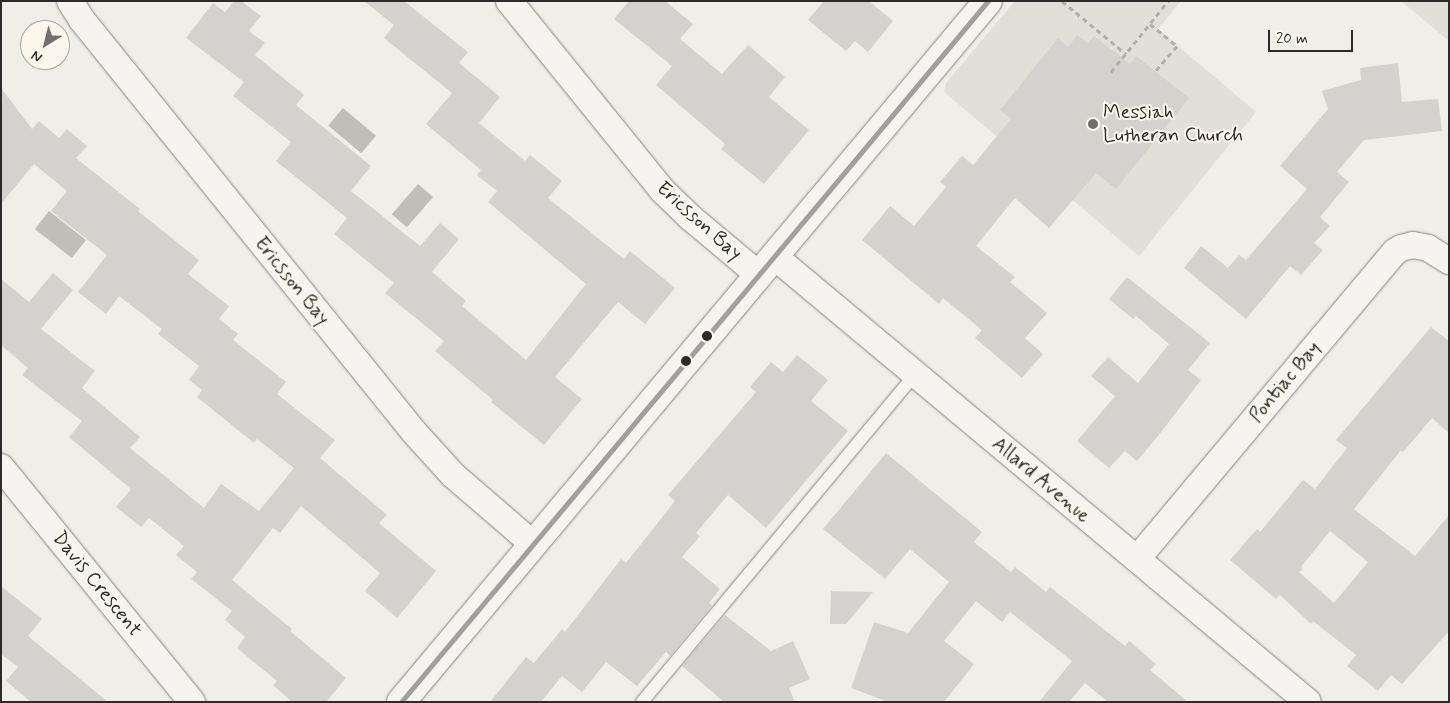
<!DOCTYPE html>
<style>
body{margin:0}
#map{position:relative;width:1450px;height:703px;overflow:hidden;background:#f0eee8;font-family:Mynerve,sans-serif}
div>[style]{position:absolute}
.built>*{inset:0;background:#e1dfd7}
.water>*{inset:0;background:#c0beb7;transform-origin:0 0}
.building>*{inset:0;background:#d4d2ce}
.path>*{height:3px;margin-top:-1.5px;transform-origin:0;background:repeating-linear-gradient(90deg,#b0afac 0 5px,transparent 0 9px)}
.roads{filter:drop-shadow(0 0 1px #848380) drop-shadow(0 0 1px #848380)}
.lane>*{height:12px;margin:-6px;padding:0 6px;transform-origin:6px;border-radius:6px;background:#f5f4f0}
.street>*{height:26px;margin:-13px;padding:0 13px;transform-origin:13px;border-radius:13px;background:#f5f4f0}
.secondary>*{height:28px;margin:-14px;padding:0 14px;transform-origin:14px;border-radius:14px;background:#f5f4f0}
.bus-1>*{height:5px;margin:-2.5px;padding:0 2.5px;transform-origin:2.5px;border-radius:2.5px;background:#a0a0a0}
.dots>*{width:14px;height:14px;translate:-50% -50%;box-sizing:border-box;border:2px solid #fbf7ec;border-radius:50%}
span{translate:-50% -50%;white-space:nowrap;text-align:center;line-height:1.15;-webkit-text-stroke:4px #fbf7ec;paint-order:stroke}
.poi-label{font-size:20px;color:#2b2b2b}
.left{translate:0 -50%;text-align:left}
.street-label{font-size:20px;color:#2b2b2b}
.frame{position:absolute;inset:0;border:2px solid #2b2b2b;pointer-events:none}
.north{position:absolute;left:20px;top:20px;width:50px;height:50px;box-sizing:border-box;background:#fbf7ec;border:1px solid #a8a59f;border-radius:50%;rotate:216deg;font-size:14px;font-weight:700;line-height:20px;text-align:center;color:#2b2b2b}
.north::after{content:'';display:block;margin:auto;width:18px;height:22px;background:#706f6d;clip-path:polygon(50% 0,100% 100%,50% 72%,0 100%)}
.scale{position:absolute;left:1268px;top:30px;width:85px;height:22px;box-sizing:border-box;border:2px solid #2b2b2b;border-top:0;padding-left:6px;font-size:15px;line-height:18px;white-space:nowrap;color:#2b2b2b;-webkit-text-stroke:4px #fbf7ec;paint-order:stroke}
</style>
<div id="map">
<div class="built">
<i style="clip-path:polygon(1015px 1px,1181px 1px,1158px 29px,1256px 112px,1139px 256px,944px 92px,946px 83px)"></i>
<i style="clip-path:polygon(1401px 1px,1449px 1px,1449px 41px)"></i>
</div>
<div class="water">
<i style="left:343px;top:108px;width:43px;height:23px;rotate:40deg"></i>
<i style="left:418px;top:184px;width:20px;height:40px;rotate:41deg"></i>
<i style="left:49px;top:211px;width:47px;height:23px;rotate:38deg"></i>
</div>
<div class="building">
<i style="clip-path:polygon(234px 1px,241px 1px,261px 16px,249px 31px,265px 43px,255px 55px,304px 95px,296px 105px,371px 166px,351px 191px,420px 246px,440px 223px,459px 239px,432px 272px,466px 301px,462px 306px,526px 360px,586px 284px,488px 202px,497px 191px,477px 175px,481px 170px,426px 124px,452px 93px,384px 38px,394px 25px,364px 1px,404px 1px,468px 52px,459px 63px,500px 97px,479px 123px,525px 161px,530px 155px,562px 181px,548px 198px,624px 259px,630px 251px,675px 288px,645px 324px,618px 302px,555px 377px,582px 399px,544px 445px,491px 402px,493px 400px,435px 351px,444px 341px,385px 293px,394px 283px,334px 234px,347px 218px,276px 161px,291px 142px,233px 96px,244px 82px,186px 38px,213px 3px,225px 12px)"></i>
<i style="clip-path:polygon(629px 1px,665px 1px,693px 24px,680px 39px,722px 74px,748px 45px,785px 77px,769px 97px,809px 130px,764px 184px,721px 149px,725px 144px,656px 85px,672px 66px,614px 19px)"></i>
<i style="clip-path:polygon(824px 1px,869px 1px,893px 21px,868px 52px,855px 41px,846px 51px,808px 20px)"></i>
<i style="clip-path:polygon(1077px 35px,1088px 43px,1094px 36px,1130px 64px,1136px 56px,1189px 98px,1116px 189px,1096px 173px,1049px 228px,1015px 198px,976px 246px,1015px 277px,1010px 282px,1047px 313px,1025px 338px,1043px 354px,1022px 378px,975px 338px,982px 330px,943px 298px,939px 304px,862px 240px,890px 206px,914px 226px,946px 187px,940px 182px,962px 156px,973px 165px,1011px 119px,1000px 110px,1058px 38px,1068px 47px)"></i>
<i style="clip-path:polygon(1398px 63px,1402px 102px,1438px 99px,1442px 131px,1364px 140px,1337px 172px,1349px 182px,1320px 217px,1330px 226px,1314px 243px,1323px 250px,1301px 275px,1290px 266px,1246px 319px,1184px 268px,1201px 246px,1228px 268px,1239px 255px,1246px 260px,1307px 189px,1280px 166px,1328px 109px,1322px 91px,1361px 80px,1360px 68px)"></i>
<i style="clip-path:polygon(1px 88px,32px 129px,39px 121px,59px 138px,67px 129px,87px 146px,76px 158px,140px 209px,138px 211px,199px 260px,188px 274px,229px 306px,219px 319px,238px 334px,233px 340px,286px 382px,277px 394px,335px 440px,320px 458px,387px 515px,379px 523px,436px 571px,397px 618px,365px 591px,380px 573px,301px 506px,280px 533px,273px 528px,232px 580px,292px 629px,290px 631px,346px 678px,326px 702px,292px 702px,273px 685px,277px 681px,237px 648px,245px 637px,225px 620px,232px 611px,191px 579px,197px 572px,176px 555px,184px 546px,149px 518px,141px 527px,116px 507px,131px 489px,69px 437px,82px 421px,22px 375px,28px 368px,1px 345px,1px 279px,29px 302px,53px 273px,73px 290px,41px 329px,95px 371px,82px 388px,140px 437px,130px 448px,204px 508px,221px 484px,259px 511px,294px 468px,257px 439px,254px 443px,197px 397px,202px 390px,189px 380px,199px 366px,158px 334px,162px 329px,119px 296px,106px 314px,78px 292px,107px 255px,51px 211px,67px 191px,34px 164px,1px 204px)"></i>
<i style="clip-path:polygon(1127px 277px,1210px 343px,1188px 370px,1201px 380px,1158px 436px,1137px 461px,1125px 451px,1109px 468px,1077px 441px,1115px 396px,1091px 376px,1108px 357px,1138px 383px,1169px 344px,1136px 316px,1133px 319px,1109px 299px)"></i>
<i style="clip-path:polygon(evenodd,1431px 327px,1449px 341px,1449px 433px,1432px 418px,1403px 452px,1401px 450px,1354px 509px,1415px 556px,1449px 515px,1449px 631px,1402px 684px,1391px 675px,1378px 691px,1347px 666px,1356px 655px,1313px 621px,1311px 624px,1280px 595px,1276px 599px,1230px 560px,1257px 529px,1260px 532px,1303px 480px,1315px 489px,1347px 448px,1336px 440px,1431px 327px,1330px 531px,1368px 562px,1334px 603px,1299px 572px,1303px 569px,1301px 567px,1330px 531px)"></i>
<i style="clip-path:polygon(797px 355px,828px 380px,811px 401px,848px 431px,766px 528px,728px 495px,696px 533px,700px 536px,682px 557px,720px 589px,709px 603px,712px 605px,670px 656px,666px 652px,637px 686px,606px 662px,582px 692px,562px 676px,541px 702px,490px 702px,526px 657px,534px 663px,562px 629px,565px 632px,621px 559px,626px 563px,675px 501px,668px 495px,756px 392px,750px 387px,771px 362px,783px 372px)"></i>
<i style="clip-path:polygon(886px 453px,982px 532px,974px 542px,1011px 572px,1015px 567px,1046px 592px,1050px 587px,1125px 646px,1129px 641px,1156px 664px,1150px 670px,1188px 702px,1108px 702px,1085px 683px,1069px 702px,1039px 702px,1072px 661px,1010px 612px,1002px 622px,976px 601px,944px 641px,974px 664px,944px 702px,888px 702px,851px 688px,874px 622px,908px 633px,949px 582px,910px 549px,885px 579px,823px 529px)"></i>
<i style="clip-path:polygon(1px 586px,42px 619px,28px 636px,108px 702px,31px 702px,6px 681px,18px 667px,1px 654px)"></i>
<i style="clip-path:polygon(831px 591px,873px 592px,846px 624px,830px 624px)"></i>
<i style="clip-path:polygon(725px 615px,771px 651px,793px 641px,810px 679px,789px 688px,795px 702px,724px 702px,682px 666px)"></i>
</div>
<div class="path">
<i style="left:1062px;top:1px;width:83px;rotate:39.6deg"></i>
<i style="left:1150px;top:24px;width:35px;rotate:39deg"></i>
<i style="left:1177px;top:46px;width:33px;rotate:131deg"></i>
<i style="left:1111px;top:72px;width:91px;rotate:-51.2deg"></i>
</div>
<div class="roads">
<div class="lane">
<i style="left:642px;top:702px;width:427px;rotate:-50.2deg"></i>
</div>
<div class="street">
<i style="left:70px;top:1px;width:22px;rotate:58deg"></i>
<i style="left:82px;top:20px;width:529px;rotate:51.14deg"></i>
<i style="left:414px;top:432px;width:58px;rotate:47.8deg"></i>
<i style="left:453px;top:475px;width:106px;rotate:40.8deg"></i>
<i style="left:509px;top:1px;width:245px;rotate:51deg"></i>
<i style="left:663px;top:191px;width:39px;rotate:44deg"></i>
<i style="left:691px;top:218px;width:89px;rotate:40deg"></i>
<i style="left:775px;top:257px;width:694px;rotate:39.86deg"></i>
<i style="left:1px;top:467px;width:303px;rotate:50.9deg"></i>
<i style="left:1137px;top:559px;width:401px;rotate:-50deg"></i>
<i style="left:1395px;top:252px;width:7px;rotate:-34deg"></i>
<i style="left:1401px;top:248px;width:12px;rotate:-14deg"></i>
<i style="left:1413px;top:245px;width:15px;rotate:11deg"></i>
<i style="left:1428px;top:248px;width:25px;rotate:32deg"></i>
</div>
<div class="secondary">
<i style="left:401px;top:702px;width:914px;rotate:-50.06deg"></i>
</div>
</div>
<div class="bus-1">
<i style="left:401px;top:702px;width:914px;rotate:-50.06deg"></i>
</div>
<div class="dots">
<i style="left:1093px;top:124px;background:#706f6d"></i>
<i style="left:707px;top:336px;background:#2b2b2b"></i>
<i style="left:686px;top:361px;background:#2b2b2b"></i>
</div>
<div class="poi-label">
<span class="left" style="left:1103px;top:124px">Messiah<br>Lutheran Church</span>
</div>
<div class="street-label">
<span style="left:699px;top:221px;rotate:42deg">Ericsson Bay</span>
<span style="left:292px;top:281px;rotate:51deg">Ericsson Bay</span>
<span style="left:1285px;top:382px;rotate:-50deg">Pontiac Bay</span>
<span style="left:1041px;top:480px;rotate:40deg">Allard Avenue</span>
<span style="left:97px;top:584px;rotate:51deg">Davis Crescent</span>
</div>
<div class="frame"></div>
<div class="north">N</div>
<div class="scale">20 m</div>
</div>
